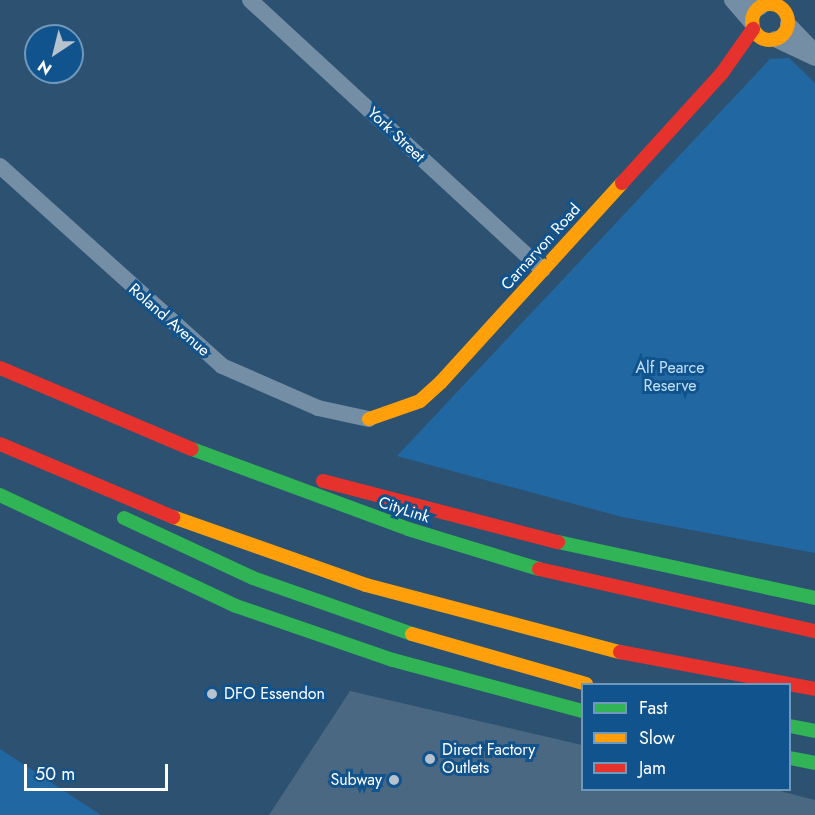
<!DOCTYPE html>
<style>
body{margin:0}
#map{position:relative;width:815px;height:815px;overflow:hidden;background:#2d5171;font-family:Jost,sans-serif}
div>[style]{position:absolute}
.green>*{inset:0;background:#2168a3}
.building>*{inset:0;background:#4a6881}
.street>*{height:16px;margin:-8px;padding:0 8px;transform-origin:8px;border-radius:8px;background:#748ea5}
.fast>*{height:14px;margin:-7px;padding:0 7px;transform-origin:7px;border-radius:7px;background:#30b455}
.slow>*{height:14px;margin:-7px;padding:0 7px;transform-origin:7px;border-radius:7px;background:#ff9f0a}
.slow>.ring{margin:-7px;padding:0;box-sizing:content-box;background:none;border:14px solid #ff9f0a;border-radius:50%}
.jam>*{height:14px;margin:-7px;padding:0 7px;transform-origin:7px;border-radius:7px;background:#e5322d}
.dots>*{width:16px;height:16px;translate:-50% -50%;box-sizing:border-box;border:3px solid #11538d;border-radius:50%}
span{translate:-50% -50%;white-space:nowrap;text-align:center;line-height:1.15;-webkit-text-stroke:6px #11538d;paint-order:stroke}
.street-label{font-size:16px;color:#fff}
.park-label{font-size:16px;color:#c0e1fd}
.poi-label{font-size:16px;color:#fff}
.left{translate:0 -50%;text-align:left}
.right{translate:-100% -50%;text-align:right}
.legend{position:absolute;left:581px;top:683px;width:210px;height:108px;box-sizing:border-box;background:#11538d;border:2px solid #7098bb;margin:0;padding:8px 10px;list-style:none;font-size:18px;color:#fff}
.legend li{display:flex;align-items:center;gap:12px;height:30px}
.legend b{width:30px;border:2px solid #7098bb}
.north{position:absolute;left:24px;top:24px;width:60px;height:60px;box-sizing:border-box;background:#11538d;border:2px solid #7098bb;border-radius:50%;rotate:215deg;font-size:16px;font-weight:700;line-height:24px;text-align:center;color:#fff}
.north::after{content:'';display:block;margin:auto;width:21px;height:27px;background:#b6c2cd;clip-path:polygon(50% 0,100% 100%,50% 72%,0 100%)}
.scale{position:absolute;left:24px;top:764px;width:144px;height:27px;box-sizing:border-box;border:3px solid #fff;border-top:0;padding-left:8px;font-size:18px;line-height:21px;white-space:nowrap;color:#fff;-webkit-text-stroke:4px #11538d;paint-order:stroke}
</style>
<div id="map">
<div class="green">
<i style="clip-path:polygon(789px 58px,815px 83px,815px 553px,622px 517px,397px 456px,770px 59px)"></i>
<i style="clip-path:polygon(0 749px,101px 815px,0 815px)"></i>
</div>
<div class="building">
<i style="clip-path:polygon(350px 691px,582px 745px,582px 789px,772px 789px,815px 800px,815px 815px,269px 815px)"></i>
</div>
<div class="street">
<i style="left:250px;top:0;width:398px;rotate:42.7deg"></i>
<i style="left:732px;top:0;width:30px;rotate:49deg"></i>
<i style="left:745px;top:0;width:17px;rotate:25deg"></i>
<i style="left:788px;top:24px;width:39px;rotate:46deg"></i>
<i style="left:775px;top:39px;width:44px;rotate:25.4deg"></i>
<i style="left:0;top:166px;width:299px;rotate:42deg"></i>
<i style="left:222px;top:366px;width:105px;rotate:23.6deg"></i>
<i style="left:318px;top:408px;width:52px;rotate:12.2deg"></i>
</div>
<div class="fast">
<i style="left:192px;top:449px;width:230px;rotate:20.3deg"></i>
<i style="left:408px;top:529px;width:137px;rotate:17deg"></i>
<i style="left:0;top:495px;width:261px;rotate:25.2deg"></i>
<i style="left:236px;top:606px;width:166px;rotate:19deg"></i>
<i style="left:393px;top:660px;width:196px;rotate:15.1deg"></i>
<i style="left:124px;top:518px;width:142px;rotate:24.9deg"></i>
<i style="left:253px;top:578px;width:169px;rotate:19.4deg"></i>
<i style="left:558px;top:542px;width:263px;rotate:12.3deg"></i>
<i style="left:790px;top:726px;width:25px;rotate:11deg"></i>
<i style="left:790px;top:758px;width:25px;rotate:11deg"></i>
</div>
<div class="slow">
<i class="ring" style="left:752px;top:4px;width:22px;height:22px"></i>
<i style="left:369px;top:419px;width:54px;rotate:-19.4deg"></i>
<i style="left:420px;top:401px;width:28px;rotate:-42deg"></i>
<i style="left:441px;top:382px;width:269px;rotate:-47.7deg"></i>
<i style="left:173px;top:517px;width:205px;rotate:19.4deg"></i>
<i style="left:366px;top:585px;width:263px;rotate:14.8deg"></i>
<i style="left:412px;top:634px;width:181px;rotate:16deg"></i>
</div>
<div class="jam">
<i style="left:622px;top:183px;width:149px;rotate:-47.7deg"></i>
<i style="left:722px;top:73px;width:54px;rotate:-54.8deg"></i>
<i style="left:0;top:368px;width:208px;rotate:22.9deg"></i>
<i style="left:0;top:444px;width:188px;rotate:22.9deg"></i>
<i style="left:323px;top:481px;width:243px;rotate:14.6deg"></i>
<i style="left:539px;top:569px;width:283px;rotate:12.7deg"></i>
<i style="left:620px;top:652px;width:198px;rotate:10.7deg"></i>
</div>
<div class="dots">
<i style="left:212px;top:694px;background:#b6c2cd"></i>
<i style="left:430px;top:759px;background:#b6c2cd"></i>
<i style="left:394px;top:780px;background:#b6c2cd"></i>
</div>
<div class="street-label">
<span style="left:396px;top:135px;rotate:43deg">York Street</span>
<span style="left:541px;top:247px;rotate:-48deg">Carnarvon Road</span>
<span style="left:169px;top:320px;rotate:41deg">Roland Avenue</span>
<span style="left:404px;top:510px;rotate:18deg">CityLink</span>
</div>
<div class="park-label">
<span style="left:670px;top:377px">Alf Pearce<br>Reserve</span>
</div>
<div class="poi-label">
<span class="left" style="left:224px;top:694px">DFO Essendon</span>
<span class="left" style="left:442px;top:759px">Direct Factory<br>Outlets</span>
<span class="right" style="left:382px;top:780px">Subway</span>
</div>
<ul class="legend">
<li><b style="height:8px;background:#30b455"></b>Fast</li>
<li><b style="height:8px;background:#ff9f0a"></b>Slow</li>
<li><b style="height:8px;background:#e5322d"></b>Jam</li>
</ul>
<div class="north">N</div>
<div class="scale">50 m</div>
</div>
